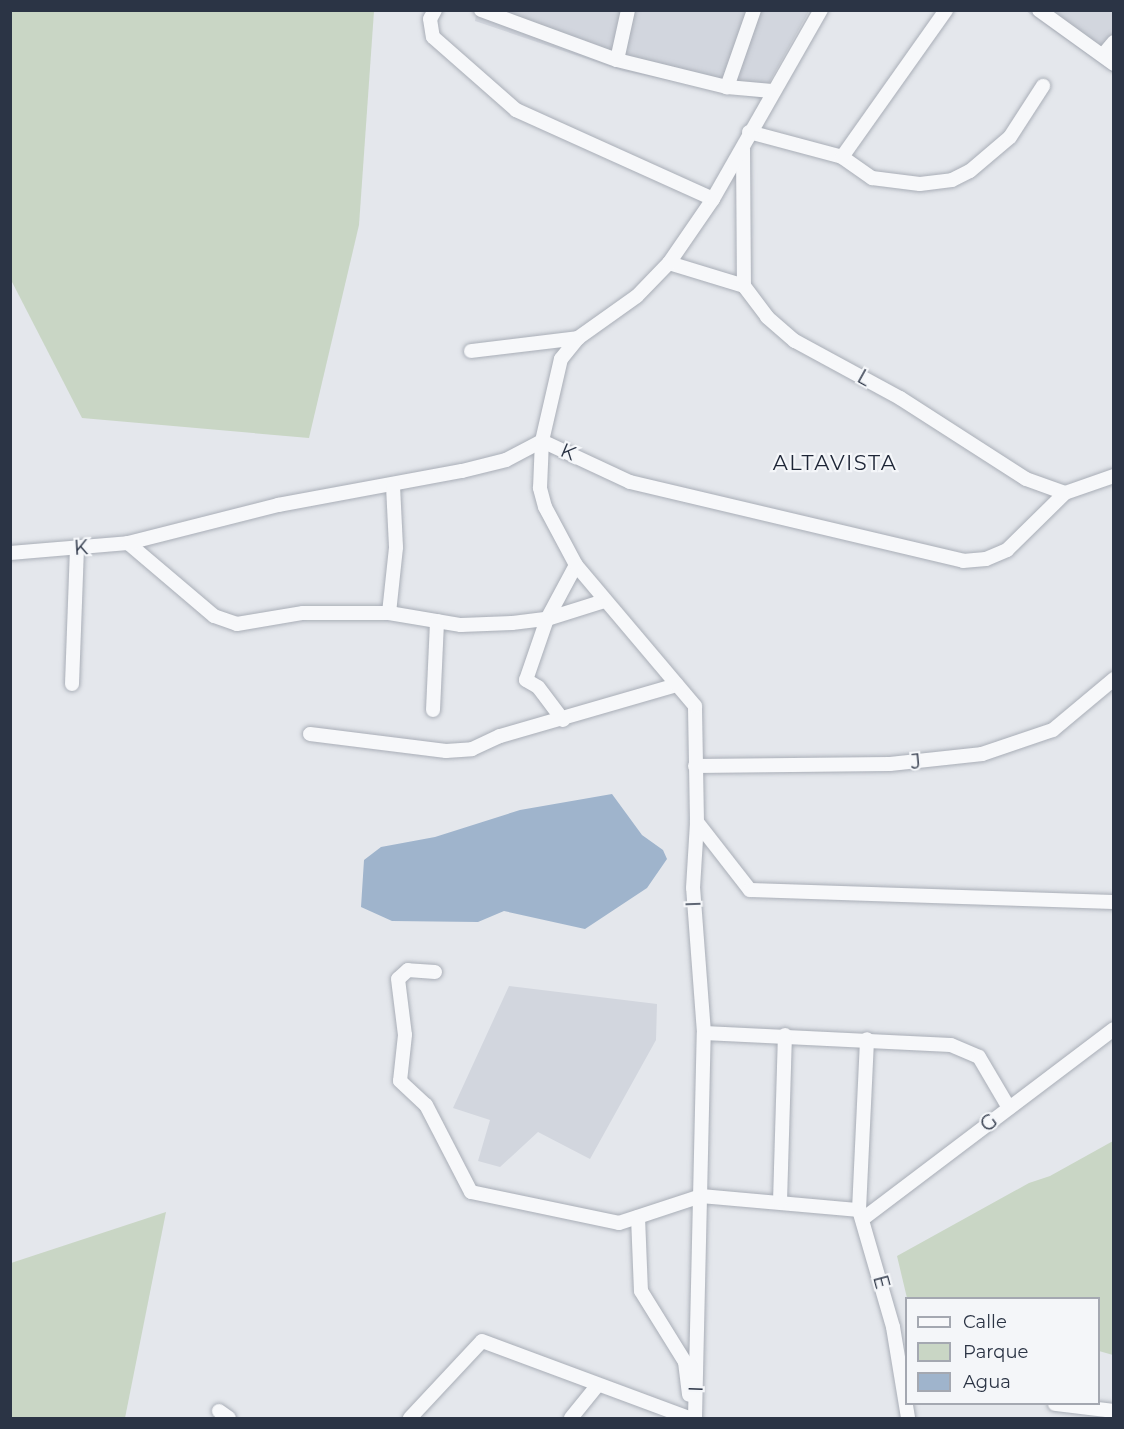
<!DOCTYPE html>
<style>
body{margin:0}
#map{position:relative;width:1124px;height:1429px;overflow:hidden;background:#e4e7ec;font-family:Montserrat,sans-serif}
div>[style]{position:absolute}
.built>*{inset:0;background:#d2d6de}
.green>*{inset:0;background:#c9d6c5}
.water>*{inset:0;background:#9fb4cc}
.roads{filter:drop-shadow(0 0 2px #a9aeb7) drop-shadow(0 0 2px #a9aeb7)}
.minor>*{height:14px;margin:-7px;padding:0 7px;transform-origin:7px;border-radius:7px;background:#f7f8fa}
span{translate:-50% -50%;white-space:nowrap;text-align:center;line-height:1.15;-webkit-text-stroke:4.5px #f4f6f9;paint-order:stroke}
.street-label{font-size:20px;color:#2b3445}
.neighbourhood-label{font-size:21px;color:#1d2536;letter-spacing:1.5px}
.frame{position:absolute;inset:0;border:12px solid #2b3445;pointer-events:none}
.legend{position:absolute;left:905px;top:1297px;width:195px;height:108px;box-sizing:border-box;background:#f4f6f9;border:2px solid #a4a8b1;margin:0;padding:8px 10px;list-style:none;font-size:18px;color:#2b3445}
.legend li{display:flex;align-items:center;gap:12px;height:30px}
.legend b{width:30px;border:2px solid #a4a8b1}
</style>
<div id="map">
<div class="built">
<i style="clip-path:polygon(477px 10px,809px 11px,760px 99px,623px 71px,475px 21px)"></i>
<i style="clip-path:polygon(1026px 11px,1113px 11px,1113px 73px)"></i>
<i style="clip-path:polygon(509px 986px,657px 1004px,656px 1040px,590px 1159px,538px 1132px,500px 1167px,478px 1161px,490px 1120px,453px 1108px)"></i>
</div>
<div class="green">
<i style="clip-path:polygon(11px 10px,374px 11px,359px 225px,309px 438px,82px 418px,11px 280px)"></i>
<i style="clip-path:polygon(1113px 1141px,1113px 1355px,1099px 1351px,1098px 1298px,907px 1298px,897px 1256px,1029px 1183px,1050px 1176px)"></i>
<i style="clip-path:polygon(166px 1212px,125px 1418px,11px 1418px,11px 1263px)"></i>
</div>
<div class="water">
<i style="clip-path:polygon(612px 794px,642px 835px,663px 850px,667px 859px,647px 888px,585px 929px,504px 911px,478px 922px,392px 921px,361px 907px,364px 860px,381px 847px,435px 837px,520px 810px)"></i>
</div>
<div class="roads">
<div class="minor">
<i style="left:435px;top:10px;width:10px;rotate:119deg"></i>
<i style="left:430px;top:19px;width:18px;rotate:81deg"></i>
<i style="left:433px;top:37px;width:111px;rotate:41.3deg"></i>
<i style="left:516px;top:110px;width:216px;rotate:24.3deg"></i>
<i style="left:481px;top:10px;width:145px;rotate:20.2deg"></i>
<i style="left:628px;top:10px;width:51px;rotate:102.4deg"></i>
<i style="left:617px;top:60px;width:113px;rotate:13.8deg"></i>
<i style="left:754px;top:10px;width:82px;rotate:109.3deg"></i>
<i style="left:727px;top:87px;width:45px;rotate:5.1deg"></i>
<i style="left:1039px;top:10px;width:92px;rotate:35.8deg"></i>
<i style="left:1103px;top:55px;width:17px;rotate:-50deg"></i>
<i style="left:749px;top:132px;width:96px;rotate:15deg"></i>
<i style="left:842px;top:157px;width:37px;rotate:35deg"></i>
<i style="left:872px;top:178px;width:48px;rotate:7.1deg"></i>
<i style="left:920px;top:184px;width:32px;rotate:-7deg"></i>
<i style="left:952px;top:180px;width:20px;rotate:-27deg"></i>
<i style="left:970px;top:171px;width:52px;rotate:-40.4deg"></i>
<i style="left:1010px;top:137px;width:61px;rotate:-57.1deg"></i>
<i style="left:743px;top:149px;width:137px;rotate:89.6deg"></i>
<i style="left:842px;top:157px;width:180px;rotate:-54.7deg"></i>
<i style="left:669px;top:263px;width:78px;rotate:17deg"></i>
<i style="left:744px;top:286px;width:39px;rotate:53deg"></i>
<i style="left:767px;top:317px;width:37px;rotate:41deg"></i>
<i style="left:795px;top:341px;width:119px;rotate:28.5deg"></i>
<i style="left:900px;top:398px;width:150px;rotate:32.7deg"></i>
<i style="left:1026px;top:479px;width:41px;rotate:19.7deg"></i>
<i style="left:471px;top:351px;width:108px;rotate:-6.9deg"></i>
<i style="left:1065px;top:493px;width:52px;rotate:-19.1deg"></i>
<i style="left:128px;top:543px;width:113px;rotate:40.3deg"></i>
<i style="left:214px;top:616px;width:24px;rotate:19deg"></i>
<i style="left:237px;top:624px;width:67px;rotate:-9.5deg"></i>
<i style="left:303px;top:613px;width:86px"></i>
<i style="left:389px;top:613px;width:73px;rotate:9.5deg"></i>
<i style="left:461px;top:625px;width:51px;rotate:-2.2deg"></i>
<i style="left:512px;top:623px;width:35px;rotate:-7deg"></i>
<i style="left:547px;top:619px;width:60px;rotate:-17.5deg"></i>
<i style="left:10px;top:553px;width:118px;rotate:-4.8deg"></i>
<i style="left:128px;top:543px;width:155px;rotate:-14.2deg"></i>
<i style="left:278px;top:505px;width:187px;rotate:-10.5deg"></i>
<i style="left:462px;top:471px;width:45px;rotate:-14deg"></i>
<i style="left:506px;top:460px;width:41px;rotate:-27.8deg"></i>
<i style="left:542px;top:441px;width:97px;rotate:25deg"></i>
<i style="left:630px;top:482px;width:342px;rotate:13.3deg"></i>
<i style="left:963px;top:561px;width:23px;rotate:-5deg"></i>
<i style="left:986px;top:559px;width:23px;rotate:-23deg"></i>
<i style="left:1007px;top:550px;width:81px;rotate:-44.5deg"></i>
<i style="left:389px;top:613px;width:66px;rotate:-83.9deg"></i>
<i style="left:396px;top:547px;width:61px;rotate:-92.8deg"></i>
<i style="left:72px;top:684px;width:134px;rotate:-87.9deg"></i>
<i style="left:433px;top:710px;width:89px;rotate:-87.4deg"></i>
<i style="left:563px;top:720px;width:41px;rotate:-127.1deg"></i>
<i style="left:538px;top:687px;width:14px;rotate:-150deg"></i>
<i style="left:526px;top:680px;width:65px;rotate:-71deg"></i>
<i style="left:547px;top:619px;width:61px;rotate:-61.8deg"></i>
<i style="left:310px;top:734px;width:137px;rotate:7.1deg"></i>
<i style="left:446px;top:751px;width:26px;rotate:-4deg"></i>
<i style="left:472px;top:749px;width:31px;rotate:-25deg"></i>
<i style="left:500px;top:736px;width:184px;rotate:-16.1deg"></i>
<i style="left:695px;top:766px;width:195px;rotate:-0.6deg"></i>
<i style="left:890px;top:764px;width:93px;rotate:-6.2deg"></i>
<i style="left:982px;top:754px;width:75px;rotate:-18.7deg"></i>
<i style="left:1053px;top:730px;width:80px;rotate:-39.9deg"></i>
<i style="left:697px;top:822px;width:86px;rotate:52.1deg"></i>
<i style="left:750px;top:890px;width:364px;rotate:1.9deg"></i>
<i style="left:435px;top:972px;width:27px;rotate:-176deg"></i>
<i style="left:408px;top:970px;width:13px;rotate:138deg"></i>
<i style="left:398px;top:979px;width:56px;rotate:82.9deg"></i>
<i style="left:405px;top:1035px;width:46px;rotate:96.2deg"></i>
<i style="left:400px;top:1081px;width:35px;rotate:43deg"></i>
<i style="left:426px;top:1105px;width:98px;rotate:62.7deg"></i>
<i style="left:471px;top:1192px;width:151px;rotate:11.8deg"></i>
<i style="left:619px;top:1223px;width:86px;rotate:-18.2deg"></i>
<i style="left:701px;top:1196px;width:159px;rotate:5.1deg"></i>
<i style="left:859px;top:1210px;width:122px;rotate:73.8deg"></i>
<i style="left:893px;top:1327px;width:92px;rotate:80.6deg"></i>
<i style="left:704px;top:1033px;width:247px;rotate:2.8deg"></i>
<i style="left:951px;top:1045px;width:30px;rotate:23deg"></i>
<i style="left:979px;top:1057px;width:59px;rotate:59.5deg"></i>
<i style="left:780px;top:1202px;width:167px;rotate:-88.3deg"></i>
<i style="left:859px;top:1210px;width:171px;rotate:-87.3deg"></i>
<i style="left:638px;top:1217px;width:74px;rotate:87.7deg"></i>
<i style="left:641px;top:1291px;width:84px;rotate:58.2deg"></i>
<i style="left:685px;top:1362px;width:33px;rotate:83deg"></i>
<i style="left:864px;top:1218px;width:313px;rotate:-37.1deg"></i>
<i style="left:1055px;top:1404px;width:59px;rotate:6.8deg"></i>
<i style="left:219px;top:1411px;width:12px;rotate:35deg"></i>
<i style="left:410px;top:1418px;width:105px;rotate:-46.9deg"></i>
<i style="left:482px;top:1341px;width:221px;rotate:20.4deg"></i>
<i style="left:571px;top:1418px;width:41px;rotate:-50.9deg"></i>
<i style="left:695px;top:1418px;width:385px;rotate:-88.7deg"></i>
<i style="left:704px;top:1033px;width:145px;rotate:-94.3deg"></i>
<i style="left:693px;top:888px;width:66px;rotate:-86.5deg"></i>
<i style="left:697px;top:822px;width:116px;rotate:-91deg"></i>
<i style="left:695px;top:706px;width:185px;rotate:-130.2deg"></i>
<i style="left:576px;top:565px;width:66px;rotate:-118.1deg"></i>
<i style="left:545px;top:507px;width:20px;rotate:-105deg"></i>
<i style="left:540px;top:488px;width:47px;rotate:-87.6deg"></i>
<i style="left:542px;top:441px;width:84px;rotate:-77deg"></i>
<i style="left:561px;top:359px;width:27px;rotate:-51deg"></i>
<i style="left:578px;top:338px;width:72px;rotate:-35.4deg"></i>
<i style="left:637px;top:296px;width:46px;rotate:-45.9deg"></i>
<i style="left:669px;top:263px;width:78px;rotate:-55.5deg"></i>
<i style="left:713px;top:199px;width:218px;rotate:-60.3deg"></i>
</div>
</div>
<div class="street-label">
<span style="left:864px;top:378px;rotate:29deg">L</span>
<span style="left:568px;top:452px;rotate:23deg">K</span>
<span style="left:81px;top:548px;rotate:-3deg">K</span>
<span style="left:916px;top:762px;rotate:-5deg">J</span>
<span style="left:694px;top:904px;rotate:-92deg">I</span>
<span style="left:989px;top:1123px;rotate:-37deg">G</span>
<span style="left:881px;top:1282px;rotate:75deg">E</span>
<span style="left:696px;top:1389px;rotate:-88deg">I</span>
</div>
<div class="neighbourhood-label">
<span style="left:835px;top:463px">ALTAVISTA</span>
</div>
<div class="frame"></div>
<ul class="legend">
<li><b style="height:8px;background:#f7f8fa"></b>Calle</li>
<li><b style="height:16px;background:#c9d6c5"></b>Parque</li>
<li><b style="height:16px;background:#9fb4cc"></b>Agua</li>
</ul>
</div>
